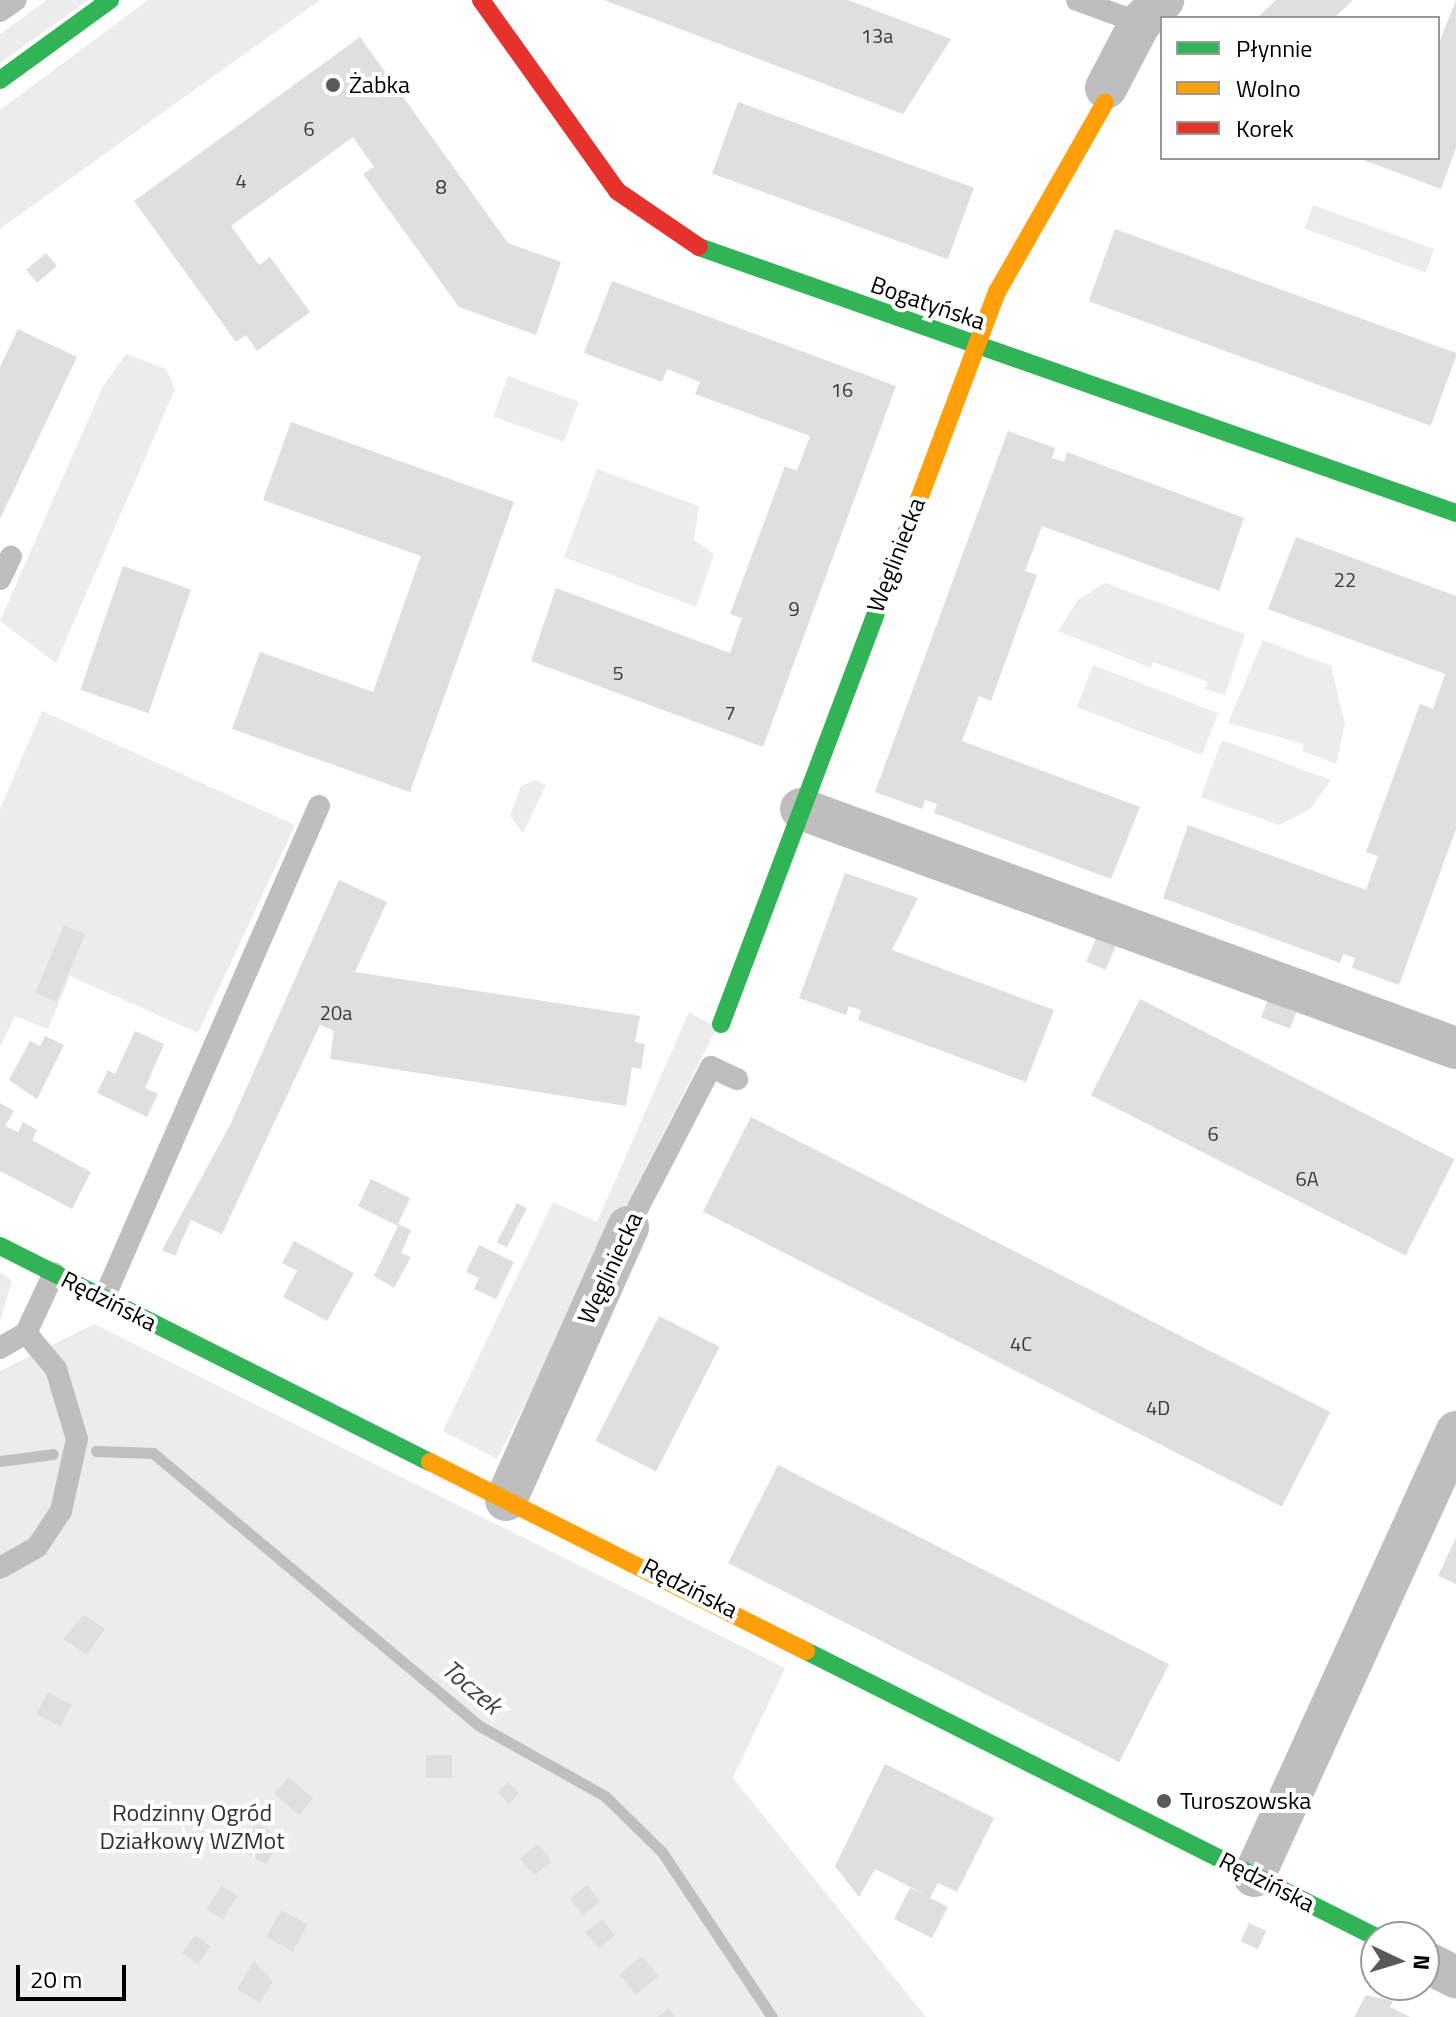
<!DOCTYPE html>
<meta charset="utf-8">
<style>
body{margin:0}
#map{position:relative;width:1456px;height:2017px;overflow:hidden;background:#fff;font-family:"Titillium Web",sans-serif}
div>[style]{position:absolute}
.green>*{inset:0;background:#ececec;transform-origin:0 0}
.stream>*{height:11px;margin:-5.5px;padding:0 5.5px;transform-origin:5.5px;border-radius:5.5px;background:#bfbfbf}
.building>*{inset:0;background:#dfdfdf;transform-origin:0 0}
.lane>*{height:22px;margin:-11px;padding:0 11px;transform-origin:11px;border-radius:11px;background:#bebebe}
.street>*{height:42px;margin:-21px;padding:0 21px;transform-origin:21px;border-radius:21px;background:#bebebe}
.fast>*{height:18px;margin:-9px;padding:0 9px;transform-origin:9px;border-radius:9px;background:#30b455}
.slow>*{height:18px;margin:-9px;padding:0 9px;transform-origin:9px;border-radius:9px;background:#ff9f0a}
.jam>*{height:18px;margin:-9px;padding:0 9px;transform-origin:9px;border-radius:9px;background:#e5322d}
.dots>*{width:22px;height:22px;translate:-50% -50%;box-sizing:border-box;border:4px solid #fff;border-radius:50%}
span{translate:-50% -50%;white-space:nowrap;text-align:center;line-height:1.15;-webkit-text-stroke:8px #fff;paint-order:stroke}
.number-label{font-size:20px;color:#383838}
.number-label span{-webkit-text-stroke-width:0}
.poi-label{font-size:24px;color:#000}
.left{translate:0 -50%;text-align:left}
.street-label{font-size:24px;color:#000}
.park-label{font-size:24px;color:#333}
.water-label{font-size:26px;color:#444;font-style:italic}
.legend{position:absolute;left:1160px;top:16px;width:280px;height:144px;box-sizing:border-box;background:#fff;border:2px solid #999;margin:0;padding:10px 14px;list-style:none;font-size:24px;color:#000}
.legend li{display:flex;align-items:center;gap:16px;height:40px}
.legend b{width:40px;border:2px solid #999}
.north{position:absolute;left:1360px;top:1921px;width:80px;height:80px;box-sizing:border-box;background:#fff;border:2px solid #999;border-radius:50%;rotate:94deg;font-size:22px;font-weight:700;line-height:32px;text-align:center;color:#000}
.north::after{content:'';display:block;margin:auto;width:28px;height:36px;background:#595959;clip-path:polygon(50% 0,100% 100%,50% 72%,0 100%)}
.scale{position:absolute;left:16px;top:1965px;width:110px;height:36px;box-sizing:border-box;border:4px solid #000;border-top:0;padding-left:10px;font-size:24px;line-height:28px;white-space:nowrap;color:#000;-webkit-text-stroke:6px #fff;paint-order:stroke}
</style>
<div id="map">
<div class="green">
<i style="clip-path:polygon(47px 0,88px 0,0 63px,0 34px)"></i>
<i style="clip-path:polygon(148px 0,320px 0,0 229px,0 110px)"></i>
<i style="left:1313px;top:205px;width:129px;height:25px;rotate:20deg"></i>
<i style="clip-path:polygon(126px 354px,166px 369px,175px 389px,56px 663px,0 621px,103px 386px)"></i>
<i style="left:508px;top:376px;width:75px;height:43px;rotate:20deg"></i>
<i style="clip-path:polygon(597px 469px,699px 506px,694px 540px,714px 554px,696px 607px,564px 557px)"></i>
<i style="clip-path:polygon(1105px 583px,1245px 634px,1225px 695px,1205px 689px,1208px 682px,1153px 662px,1151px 668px,1058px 631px,1078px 600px)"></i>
<i style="clip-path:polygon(1263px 640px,1331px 666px,1345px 724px,1336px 764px,1302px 751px,1304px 744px,1228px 723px)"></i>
<i style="left:1093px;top:665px;width:134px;height:45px;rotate:21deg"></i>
<i style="clip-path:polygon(42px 711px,295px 825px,198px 1033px,70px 976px,48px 1029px,15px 1016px,0 1047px,0 809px)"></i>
<i style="clip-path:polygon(1222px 740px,1331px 780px,1310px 809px,1279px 825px,1201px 797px)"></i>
<i style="clip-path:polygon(536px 780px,546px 785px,523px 833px,510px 816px,521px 786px)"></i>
<i style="clip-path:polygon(689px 1012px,717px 1028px,497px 1459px,443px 1431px,553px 1202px,597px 1222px)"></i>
<i style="clip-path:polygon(0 1272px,12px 1281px,0 1321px)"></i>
<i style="clip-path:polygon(94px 1324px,785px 1668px,733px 1778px,926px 2017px,0 2017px,0 1371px)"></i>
</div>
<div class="stream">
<i style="left:96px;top:1451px;width:57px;rotate:2deg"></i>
<i style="left:153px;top:1453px;width:424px;rotate:39.9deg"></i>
<i style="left:478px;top:1725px;width:145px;rotate:29.2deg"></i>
<i style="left:605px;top:1796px;width:80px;rotate:44.5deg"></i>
<i style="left:662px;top:1852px;width:198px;rotate:56.3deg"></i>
<i style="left:0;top:1461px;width:53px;rotate:-7.5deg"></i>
</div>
<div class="building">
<i style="clip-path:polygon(604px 0,848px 0,951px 39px,903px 114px)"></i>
<i style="clip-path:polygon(1276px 0,1353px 0,1334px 18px,1257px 18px)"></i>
<i style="clip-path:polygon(1456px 0,1456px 148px,1441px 189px,1358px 158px,1438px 158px,1438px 45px)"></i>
<i style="clip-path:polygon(360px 37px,508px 243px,561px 262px,536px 335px,459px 307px,363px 174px,374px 167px,353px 137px,231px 226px,259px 265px,270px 257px,310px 312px,257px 351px,246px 335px,236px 342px,134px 201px)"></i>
<i style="left:738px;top:102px;width:251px;height:76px;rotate:20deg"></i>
<i style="left:1115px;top:229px;width:364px;height:77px;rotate:20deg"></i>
<i style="left:46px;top:253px;width:17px;height:26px;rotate:50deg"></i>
<i style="clip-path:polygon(612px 281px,896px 386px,763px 747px,531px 661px,556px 588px,730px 653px,742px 618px,730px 614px,785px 466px,797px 471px,810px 436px,695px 394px,700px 382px,667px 369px,662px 382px,584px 353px)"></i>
<i style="clip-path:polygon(18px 329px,77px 357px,0 519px,0 367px)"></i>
<i style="clip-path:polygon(291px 422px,514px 502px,410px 792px,232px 729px,260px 652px,373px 692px,421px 556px,263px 500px)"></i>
<i style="clip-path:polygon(1008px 431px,1055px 448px,1052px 458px,1064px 462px,1067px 452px,1244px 518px,1219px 591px,1042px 526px,1025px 571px,1037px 575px,991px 701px,979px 696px,962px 741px,1140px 807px,1111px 879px,934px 813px,937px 804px,925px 800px,922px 809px,875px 792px)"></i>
<i style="clip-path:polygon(1296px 537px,1456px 596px,1456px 829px,1399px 985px,1352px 968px,1355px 958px,1343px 954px,1340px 963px,1163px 898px,1188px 825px,1366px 890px,1378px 856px,1366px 852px,1420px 704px,1433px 709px,1445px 674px,1268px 609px)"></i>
<i style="left:123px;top:566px;width:72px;height:131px;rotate:19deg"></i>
<i style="clip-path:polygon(845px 873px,918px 898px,892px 950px,1054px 1010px,1026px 1082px,858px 1020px,861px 1010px,849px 1006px,846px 1015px,799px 998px)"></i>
<i style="clip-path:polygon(339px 880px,387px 902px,355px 972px,640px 1016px,635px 1042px,645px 1044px,641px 1069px,632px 1067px,626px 1106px,330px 1059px,334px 1031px,320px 1025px,222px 1234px,191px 1220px,175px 1256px,162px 1250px,230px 1125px)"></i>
<i style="left:64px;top:925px;width:23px;height:74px;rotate:23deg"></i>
<i style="left:1098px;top:934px;width:21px;height:30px;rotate:23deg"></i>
<i style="left:1269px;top:997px;width:31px;height:22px;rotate:21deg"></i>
<i style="left:1140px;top:999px;width:353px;height:108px;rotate:27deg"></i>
<i style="clip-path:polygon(135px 1031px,164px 1044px,145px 1088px,158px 1094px,147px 1117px,97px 1093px,108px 1070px,115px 1074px)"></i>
<i style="clip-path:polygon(45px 1036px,64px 1045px,37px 1099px,9px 1080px,30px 1041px,40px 1046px)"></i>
<i style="clip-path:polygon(0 1103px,14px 1111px,5px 1126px,18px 1132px,23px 1122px,37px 1130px,32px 1140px,91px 1172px,72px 1209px,0 1171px)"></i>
<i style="left:751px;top:1117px;width:650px;height:106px;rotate:27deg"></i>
<i style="clip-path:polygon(371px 1179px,410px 1198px,398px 1224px,411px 1230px,401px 1253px,411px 1257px,394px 1288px,374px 1276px,398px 1226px,358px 1206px)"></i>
<i style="left:517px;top:1203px;width:11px;height:44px;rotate:27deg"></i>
<i style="clip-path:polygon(294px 1241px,354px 1273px,327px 1321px,283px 1297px,297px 1271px,282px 1263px)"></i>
<i style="clip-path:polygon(479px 1245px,514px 1262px,496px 1299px,474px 1289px,479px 1278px,466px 1272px)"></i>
<i style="left:659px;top:1316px;width:68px;height:140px;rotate:27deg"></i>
<i style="left:778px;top:1465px;width:439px;height:110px;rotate:27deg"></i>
<i style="clip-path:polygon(1456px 1538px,1456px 1584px,1438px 1576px)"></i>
<i style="clip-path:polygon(84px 1615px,105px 1629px,87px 1655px,63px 1639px)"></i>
<i style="left:48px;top:1692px;width:27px;height:25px;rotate:28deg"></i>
<i style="left:426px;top:1755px;width:26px;height:23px"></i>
<i style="clip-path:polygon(885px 1764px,994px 1818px,957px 1892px,938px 1883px,930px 1898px,948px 1907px,932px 1938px,894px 1919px,910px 1888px,926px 1895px,875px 1869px,859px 1897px,835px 1866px)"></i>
<i style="left:288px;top:1777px;width:33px;height:22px;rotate:40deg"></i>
<i style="left:508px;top:1782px;width:16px;height:15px;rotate:45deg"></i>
<i style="left:257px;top:1823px;width:30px;height:30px;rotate:33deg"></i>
<i style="left:538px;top:1844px;width:22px;height:23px;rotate:51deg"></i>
<i style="left:587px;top:1885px;width:21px;height:22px;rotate:51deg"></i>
<i style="left:221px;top:1886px;width:19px;height:27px;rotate:32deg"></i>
<i style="left:281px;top:1910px;width:30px;height:31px;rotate:28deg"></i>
<i style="left:602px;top:1919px;width:21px;height:21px;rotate:51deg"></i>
<i style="left:1249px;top:1923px;width:19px;height:20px;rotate:25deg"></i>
<i style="left:195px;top:1935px;width:19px;height:22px;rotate:35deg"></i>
<i style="left:642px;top:1956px;width:26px;height:29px;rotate:51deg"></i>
<i style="clip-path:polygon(254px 1961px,273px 1982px,260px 2003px,237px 1989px)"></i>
<i style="clip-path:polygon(1366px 1995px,1393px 2001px,1390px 2007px,1410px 2017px,1354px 2017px)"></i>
<i style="clip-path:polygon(669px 2008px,675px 2017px,657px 2017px)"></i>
</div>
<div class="lane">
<i style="left:1077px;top:0;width:67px;rotate:20.1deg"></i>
<i style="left:0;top:11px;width:19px;rotate:-35deg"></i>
<i style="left:0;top:579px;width:25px;rotate:-64deg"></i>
<i style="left:628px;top:1227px;width:180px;rotate:-62.6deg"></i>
<i style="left:711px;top:1067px;width:29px;rotate:25deg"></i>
<i style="left:104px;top:1298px;width:537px;rotate:-66.4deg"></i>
<i style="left:0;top:1348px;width:30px;rotate:-30deg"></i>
<i style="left:26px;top:1333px;width:66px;rotate:-65deg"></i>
<i style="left:0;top:1568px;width:43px;rotate:-29.6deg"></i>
<i style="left:37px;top:1547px;width:43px;rotate:-56.3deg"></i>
<i style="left:61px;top:1511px;width:74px;rotate:-77.5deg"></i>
<i style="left:77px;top:1439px;width:73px;rotate:-106.7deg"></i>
<i style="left:56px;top:1369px;width:47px;rotate:-129.8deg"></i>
</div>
<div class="street">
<i style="left:1106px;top:88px;width:73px;rotate:-62.4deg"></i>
<i style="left:1140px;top:23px;width:33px;rotate:-45deg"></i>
<i style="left:801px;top:809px;width:697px;rotate:20.05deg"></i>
<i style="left:506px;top:1500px;width:299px;rotate:-65.9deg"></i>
<i style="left:1254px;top:1876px;width:488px;rotate:-65.5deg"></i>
<i style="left:1424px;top:1961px;width:36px;rotate:27deg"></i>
</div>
<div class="fast">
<i style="left:0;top:80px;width:136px;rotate:-36deg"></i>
<i style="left:699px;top:247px;width:802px;rotate:19.36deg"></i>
<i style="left:721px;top:1024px;width:535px;rotate:-69.33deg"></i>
<i style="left:0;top:1246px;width:481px;rotate:26.7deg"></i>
<i style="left:806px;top:1651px;width:638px;rotate:26.65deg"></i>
</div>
<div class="slow">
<i style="left:910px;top:523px;width:247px;rotate:-69.4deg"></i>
<i style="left:997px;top:292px;width:218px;rotate:-60.3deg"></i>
<i style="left:430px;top:1462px;width:421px;rotate:26.7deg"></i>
</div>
<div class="jam">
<i style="left:481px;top:0;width:234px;rotate:54.5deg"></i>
<i style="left:617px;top:191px;width:99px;rotate:34.3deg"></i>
</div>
<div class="dots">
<i style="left:333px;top:85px;background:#595959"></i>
<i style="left:1164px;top:1801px;background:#595959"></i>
</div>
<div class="number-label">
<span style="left:877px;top:35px">13a</span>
<span style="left:309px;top:128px">6</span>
<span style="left:241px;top:180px">4</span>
<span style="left:441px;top:186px">8</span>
<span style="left:842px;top:389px">16</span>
<span style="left:1345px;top:579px">22</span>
<span style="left:794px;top:608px">9</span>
<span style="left:618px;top:672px">5</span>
<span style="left:730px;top:712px">7</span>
<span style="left:336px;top:1012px">20a</span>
<span style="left:1213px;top:1133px">6</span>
<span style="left:1307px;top:1178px">6A</span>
<span style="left:1021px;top:1343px">4C</span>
<span style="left:1158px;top:1407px">4D</span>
</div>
<div class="poi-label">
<span class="left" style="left:349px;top:85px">Żabka</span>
<span class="left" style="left:1180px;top:1801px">Turoszowska</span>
</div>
<div class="street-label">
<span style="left:928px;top:303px;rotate:19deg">Bogatyńska</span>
<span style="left:896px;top:555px;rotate:-69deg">Węgliniecka</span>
<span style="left:610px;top:1268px;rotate:-65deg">Węgliniecka</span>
<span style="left:109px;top:1301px;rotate:27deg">Rędzińska</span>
<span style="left:690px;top:1588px;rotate:27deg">Rędzińska</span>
<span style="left:1267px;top:1882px;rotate:27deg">Rędzińska</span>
</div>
<div class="park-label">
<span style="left:192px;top:1827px">Rodzinny Ogród<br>Działkowy WZMot</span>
</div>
<div class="water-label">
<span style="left:472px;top:1687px;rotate:40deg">Toczek</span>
</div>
<ul class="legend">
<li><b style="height:10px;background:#30b455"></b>Płynnie</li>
<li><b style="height:10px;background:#ff9f0a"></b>Wolno</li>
<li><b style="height:10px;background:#e5322d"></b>Korek</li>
</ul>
<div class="north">N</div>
<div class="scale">20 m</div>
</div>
